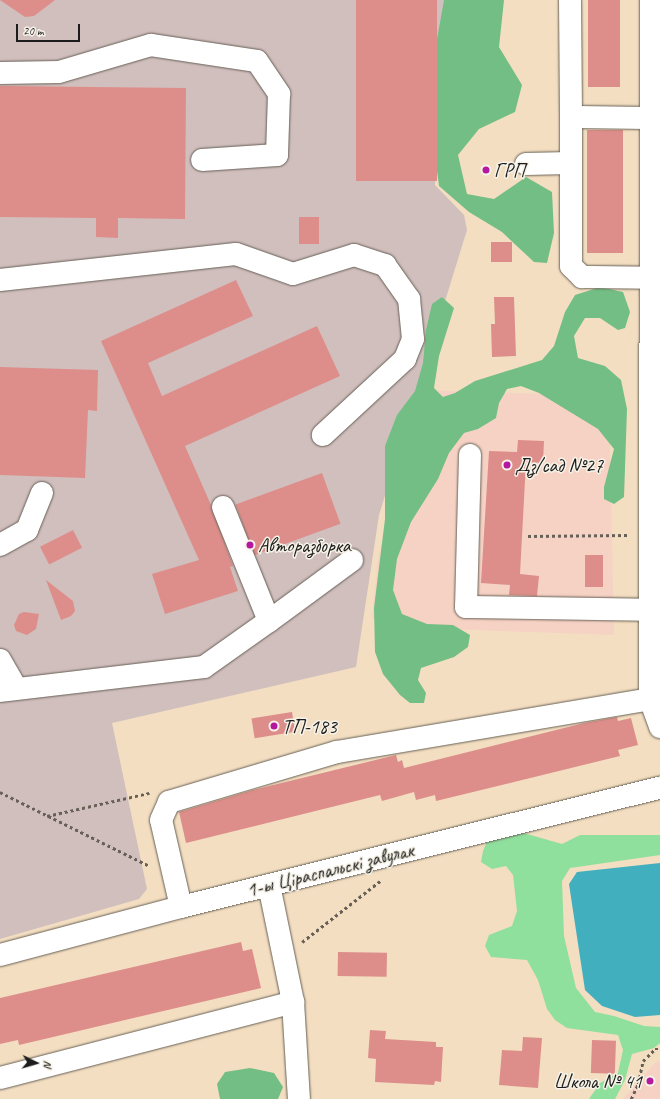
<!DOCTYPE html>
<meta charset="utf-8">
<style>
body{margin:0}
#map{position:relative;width:660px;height:1099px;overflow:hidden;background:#f3dec1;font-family:Caveat,sans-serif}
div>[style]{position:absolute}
.built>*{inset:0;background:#f6d2c4}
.industrial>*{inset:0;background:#d1bfbe}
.green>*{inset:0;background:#8fdf9d}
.forest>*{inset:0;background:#73be84}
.water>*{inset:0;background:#42afbf}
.building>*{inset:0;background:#dd8e8a;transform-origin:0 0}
.path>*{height:2.5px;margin-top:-1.25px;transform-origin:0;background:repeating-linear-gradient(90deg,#676056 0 3px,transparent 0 6px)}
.roads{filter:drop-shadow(0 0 1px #676056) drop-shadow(0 0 1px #676056)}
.minor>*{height:22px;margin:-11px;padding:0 11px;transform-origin:11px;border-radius:11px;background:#fff}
.dots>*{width:11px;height:11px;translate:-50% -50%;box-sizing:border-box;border:2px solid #f7f3e8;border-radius:50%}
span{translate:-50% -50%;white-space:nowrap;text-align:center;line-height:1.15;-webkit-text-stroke:3px #f7f3e8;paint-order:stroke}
.poi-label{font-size:20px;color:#1c1c1c}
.left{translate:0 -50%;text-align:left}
.right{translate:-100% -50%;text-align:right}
.street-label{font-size:20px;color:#1c1c1c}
.north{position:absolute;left:16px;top:1043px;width:40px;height:40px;-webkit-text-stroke:3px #f7f3e8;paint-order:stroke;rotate:95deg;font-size:11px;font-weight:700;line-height:16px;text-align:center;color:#1c1c1c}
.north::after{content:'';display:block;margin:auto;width:14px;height:18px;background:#1c1c1c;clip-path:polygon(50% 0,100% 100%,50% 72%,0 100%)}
.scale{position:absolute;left:16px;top:24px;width:64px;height:18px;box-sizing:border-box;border:2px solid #1c1c1c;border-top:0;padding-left:5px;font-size:12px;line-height:14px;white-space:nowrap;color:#1c1c1c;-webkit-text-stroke:3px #f7f3e8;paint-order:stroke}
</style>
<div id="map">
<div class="built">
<i style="clip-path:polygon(423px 390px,609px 396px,614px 635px,387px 627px,372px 618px,378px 558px)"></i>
<i style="clip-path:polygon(660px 1061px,660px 1099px,623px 1099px,656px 1062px)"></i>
</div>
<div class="industrial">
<i style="clip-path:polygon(0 0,444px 0,435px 185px,464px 215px,467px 230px,379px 515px,356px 667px,112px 723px,147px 889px,139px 899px,0 939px)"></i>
</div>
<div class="green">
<i style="clip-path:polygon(520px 832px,562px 844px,580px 835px,660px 835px,660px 855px,570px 868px,562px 881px,564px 936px,576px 988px,595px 1012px,614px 1016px,644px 1026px,660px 1027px,660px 1043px,654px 1048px,632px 1054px,625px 1080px,615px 1099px,589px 1099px,600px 1083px,618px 1073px,623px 1050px,618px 1035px,567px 1028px,555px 1020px,547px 1009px,538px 980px,527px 960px,491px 957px,485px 946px,489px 935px,512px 926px,517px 911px,513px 875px,506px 866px,492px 869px,481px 862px,483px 851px,489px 837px,506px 838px)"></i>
</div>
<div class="forest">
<i style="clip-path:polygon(444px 0,504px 0,499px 47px,522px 85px,515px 112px,479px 129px,458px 155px,467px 194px,494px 199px,526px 177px,552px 192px,554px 233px,547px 263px,534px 262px,502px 232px,469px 212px,439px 186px,432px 134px,436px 45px)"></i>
<i style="clip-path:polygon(600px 287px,623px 292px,630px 312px,625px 328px,618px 330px,600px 318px,585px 318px,574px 336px,578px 358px,605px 366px,621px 380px,627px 409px,624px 497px,614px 504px,604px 499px,604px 487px,614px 449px,598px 429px,539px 393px,521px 386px,507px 389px,499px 403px,496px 418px,478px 429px,464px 433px,449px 453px,438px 479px,411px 522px,397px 559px,393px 590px,402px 614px,427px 624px,453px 625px,470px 635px,468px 647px,454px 657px,421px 668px,418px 680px,426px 693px,424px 703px,410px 703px,400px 695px,383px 674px,375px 652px,374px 608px,385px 519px,385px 446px,397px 415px,415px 391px,423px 363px,426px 330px,432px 304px,442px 297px,454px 308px,439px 356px,434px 388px,443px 397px,455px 393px,475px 381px,542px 360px,554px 346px,565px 312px,575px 295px)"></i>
<i style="clip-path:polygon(250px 1068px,274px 1073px,283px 1087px,278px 1099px,220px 1099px,217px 1084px,225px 1072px)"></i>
</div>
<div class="water">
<i style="clip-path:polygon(660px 863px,660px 1015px,635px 1017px,602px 1006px,585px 990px,569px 884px,577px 872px)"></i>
</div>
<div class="building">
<i style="clip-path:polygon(0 0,55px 0,34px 16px,25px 17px)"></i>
<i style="left:356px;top:0;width:81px;height:181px"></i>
<i style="left:588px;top:0;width:32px;height:87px"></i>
<i style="clip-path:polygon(0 86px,186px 88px,185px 219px,118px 218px,118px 238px,96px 237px,96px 218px,0 217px)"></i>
<i style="left:587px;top:130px;width:36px;height:123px"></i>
<i style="left:299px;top:217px;width:20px;height:27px"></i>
<i style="left:512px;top:242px;width:20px;height:21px;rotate:90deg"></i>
<i style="clip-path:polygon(236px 280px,253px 316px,148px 363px,162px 396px,317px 326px,340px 376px,185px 446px,211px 505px,233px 566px,230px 567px,238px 591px,165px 614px,152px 574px,199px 560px,101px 341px)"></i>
<i style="clip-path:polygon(494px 297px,514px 297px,516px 356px,492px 357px,491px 324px,495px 324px)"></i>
<i style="clip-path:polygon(0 367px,98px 370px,97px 411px,88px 410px,85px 478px,0 475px)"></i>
<i style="clip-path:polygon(518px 440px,544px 441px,543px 463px,526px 462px,520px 574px,539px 576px,537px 596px,509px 595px,510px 585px,481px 583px,489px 451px,517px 452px)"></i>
<i style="left:322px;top:473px;width:54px;height:92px;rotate:70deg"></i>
<i style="left:73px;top:530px;width:20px;height:37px;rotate:63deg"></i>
<i style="left:585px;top:555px;width:18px;height:32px"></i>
<i style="clip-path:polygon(46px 580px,73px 601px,75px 611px,71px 616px,61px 620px)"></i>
<i style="clip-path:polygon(24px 612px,39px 614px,36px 629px,27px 635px,16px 631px,14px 625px,19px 614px)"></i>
<i style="left:292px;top:712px;width:20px;height:41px;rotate:81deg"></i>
<i style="clip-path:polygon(617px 717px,618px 721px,631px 718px,638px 745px,618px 750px,620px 756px,436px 801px,435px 795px,416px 800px,414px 792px,382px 801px,380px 795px,186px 843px,179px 812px,253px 790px,396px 755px,398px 762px,402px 760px,404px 768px,584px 723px)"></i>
<i style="clip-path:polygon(241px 942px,243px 951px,252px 949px,261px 988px,19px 1045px,18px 1040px,0 1044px,0 998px)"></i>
<i style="left:338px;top:952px;width:49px;height:24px;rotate:1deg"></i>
<i style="clip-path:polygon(370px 1030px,386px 1031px,385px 1039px,436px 1042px,436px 1047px,443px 1047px,441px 1082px,435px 1081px,434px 1085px,375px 1082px,376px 1059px,368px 1058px)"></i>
<i style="clip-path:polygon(523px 1037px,542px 1038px,538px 1088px,499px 1085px,502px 1050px,522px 1051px)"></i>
<i style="left:592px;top:1040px;width:24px;height:33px;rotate:2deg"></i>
</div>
<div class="path">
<i style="left:528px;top:536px;width:101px;rotate:-0.6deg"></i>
<i style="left:0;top:792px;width:165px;rotate:26.3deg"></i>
<i style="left:47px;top:816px;width:105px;rotate:-12.7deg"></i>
<i style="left:302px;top:942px;width:99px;rotate:-38deg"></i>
<i style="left:631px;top:1099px;width:17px;rotate:-65deg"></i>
<i style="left:638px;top:1084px;width:24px;rotate:-78deg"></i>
<i style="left:643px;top:1061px;width:17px;rotate:-45deg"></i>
<i style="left:655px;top:1049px;width:5px"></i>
</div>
<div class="roads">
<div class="minor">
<i style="left:570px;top:0;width:117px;rotate:89.5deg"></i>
<i style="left:651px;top:0;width:699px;rotate:90.08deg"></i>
<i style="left:650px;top:699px;width:30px;rotate:70deg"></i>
<i style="left:0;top:73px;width:59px;rotate:-1deg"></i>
<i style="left:59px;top:72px;width:96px;rotate:-16.4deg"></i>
<i style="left:151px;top:45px;width:107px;rotate:8.6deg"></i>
<i style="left:257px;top:61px;width:40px;rotate:56deg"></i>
<i style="left:279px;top:94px;width:61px;rotate:91.9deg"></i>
<i style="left:277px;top:155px;width:75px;rotate:176.2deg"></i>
<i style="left:653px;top:118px;width:82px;rotate:-179.3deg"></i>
<i style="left:571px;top:117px;width:149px;rotate:90deg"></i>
<i style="left:571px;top:266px;width:16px;rotate:45deg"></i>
<i style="left:582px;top:277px;width:78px;rotate:0.7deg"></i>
<i style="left:526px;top:164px;width:44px;rotate:-1.3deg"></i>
<i style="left:0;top:280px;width:237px;rotate:-6.3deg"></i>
<i style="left:236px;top:254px;width:60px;rotate:19.3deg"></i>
<i style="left:293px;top:274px;width:64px;rotate:-17.3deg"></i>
<i style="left:354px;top:255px;width:33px;rotate:18deg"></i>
<i style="left:385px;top:265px;width:42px;rotate:54.8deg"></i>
<i style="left:409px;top:299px;width:40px;rotate:84.3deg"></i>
<i style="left:413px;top:339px;width:22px;rotate:112deg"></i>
<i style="left:405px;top:359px;width:112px;rotate:137.2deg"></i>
<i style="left:470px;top:455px;width:152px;rotate:91.5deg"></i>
<i style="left:466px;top:607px;width:184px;rotate:0.9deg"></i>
<i style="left:0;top:545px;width:31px;rotate:-29deg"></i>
<i style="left:27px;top:530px;width:40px;rotate:-68deg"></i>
<i style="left:269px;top:621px;width:103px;rotate:-36.3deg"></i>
<i style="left:0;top:660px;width:32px;rotate:60deg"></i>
<i style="left:0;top:691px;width:205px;rotate:-6.7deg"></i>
<i style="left:204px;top:667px;width:80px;rotate:-35.3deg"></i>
<i style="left:269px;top:621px;width:123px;rotate:-112deg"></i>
<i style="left:269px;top:885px;width:119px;rotate:78.4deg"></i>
<i style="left:293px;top:1002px;width:97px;rotate:86.5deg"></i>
<i style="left:181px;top:907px;width:89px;rotate:-102.9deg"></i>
<i style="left:161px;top:820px;width:20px;rotate:-66deg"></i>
<i style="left:169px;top:802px;width:175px;rotate:-16.6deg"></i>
<i style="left:337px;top:752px;width:317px;rotate:-9.6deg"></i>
<i style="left:0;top:955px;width:187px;rotate:-14.9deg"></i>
<i style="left:181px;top:907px;width:494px;rotate:-14deg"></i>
<i style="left:0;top:1078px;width:303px;rotate:-14.5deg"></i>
</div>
</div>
<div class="dots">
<i style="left:486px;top:170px;background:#b5179e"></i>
<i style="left:507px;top:465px;background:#b5179e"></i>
<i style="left:250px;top:545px;background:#b5179e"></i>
<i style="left:274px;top:726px;background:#b5179e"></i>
<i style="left:650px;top:1081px;background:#b5179e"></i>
</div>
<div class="poi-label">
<span class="left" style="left:494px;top:170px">ГРП</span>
<span class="left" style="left:515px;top:465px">Дз/сад №27</span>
<span class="left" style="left:258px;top:545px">Авторазборка</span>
<span class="left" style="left:282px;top:726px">ТП-183</span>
<span class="right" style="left:642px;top:1081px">Школа № 41</span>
</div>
<div class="street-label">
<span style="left:330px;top:870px;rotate:-14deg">1-ы Ціраспальскі завулак</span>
</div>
<div class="north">N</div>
<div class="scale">20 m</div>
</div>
